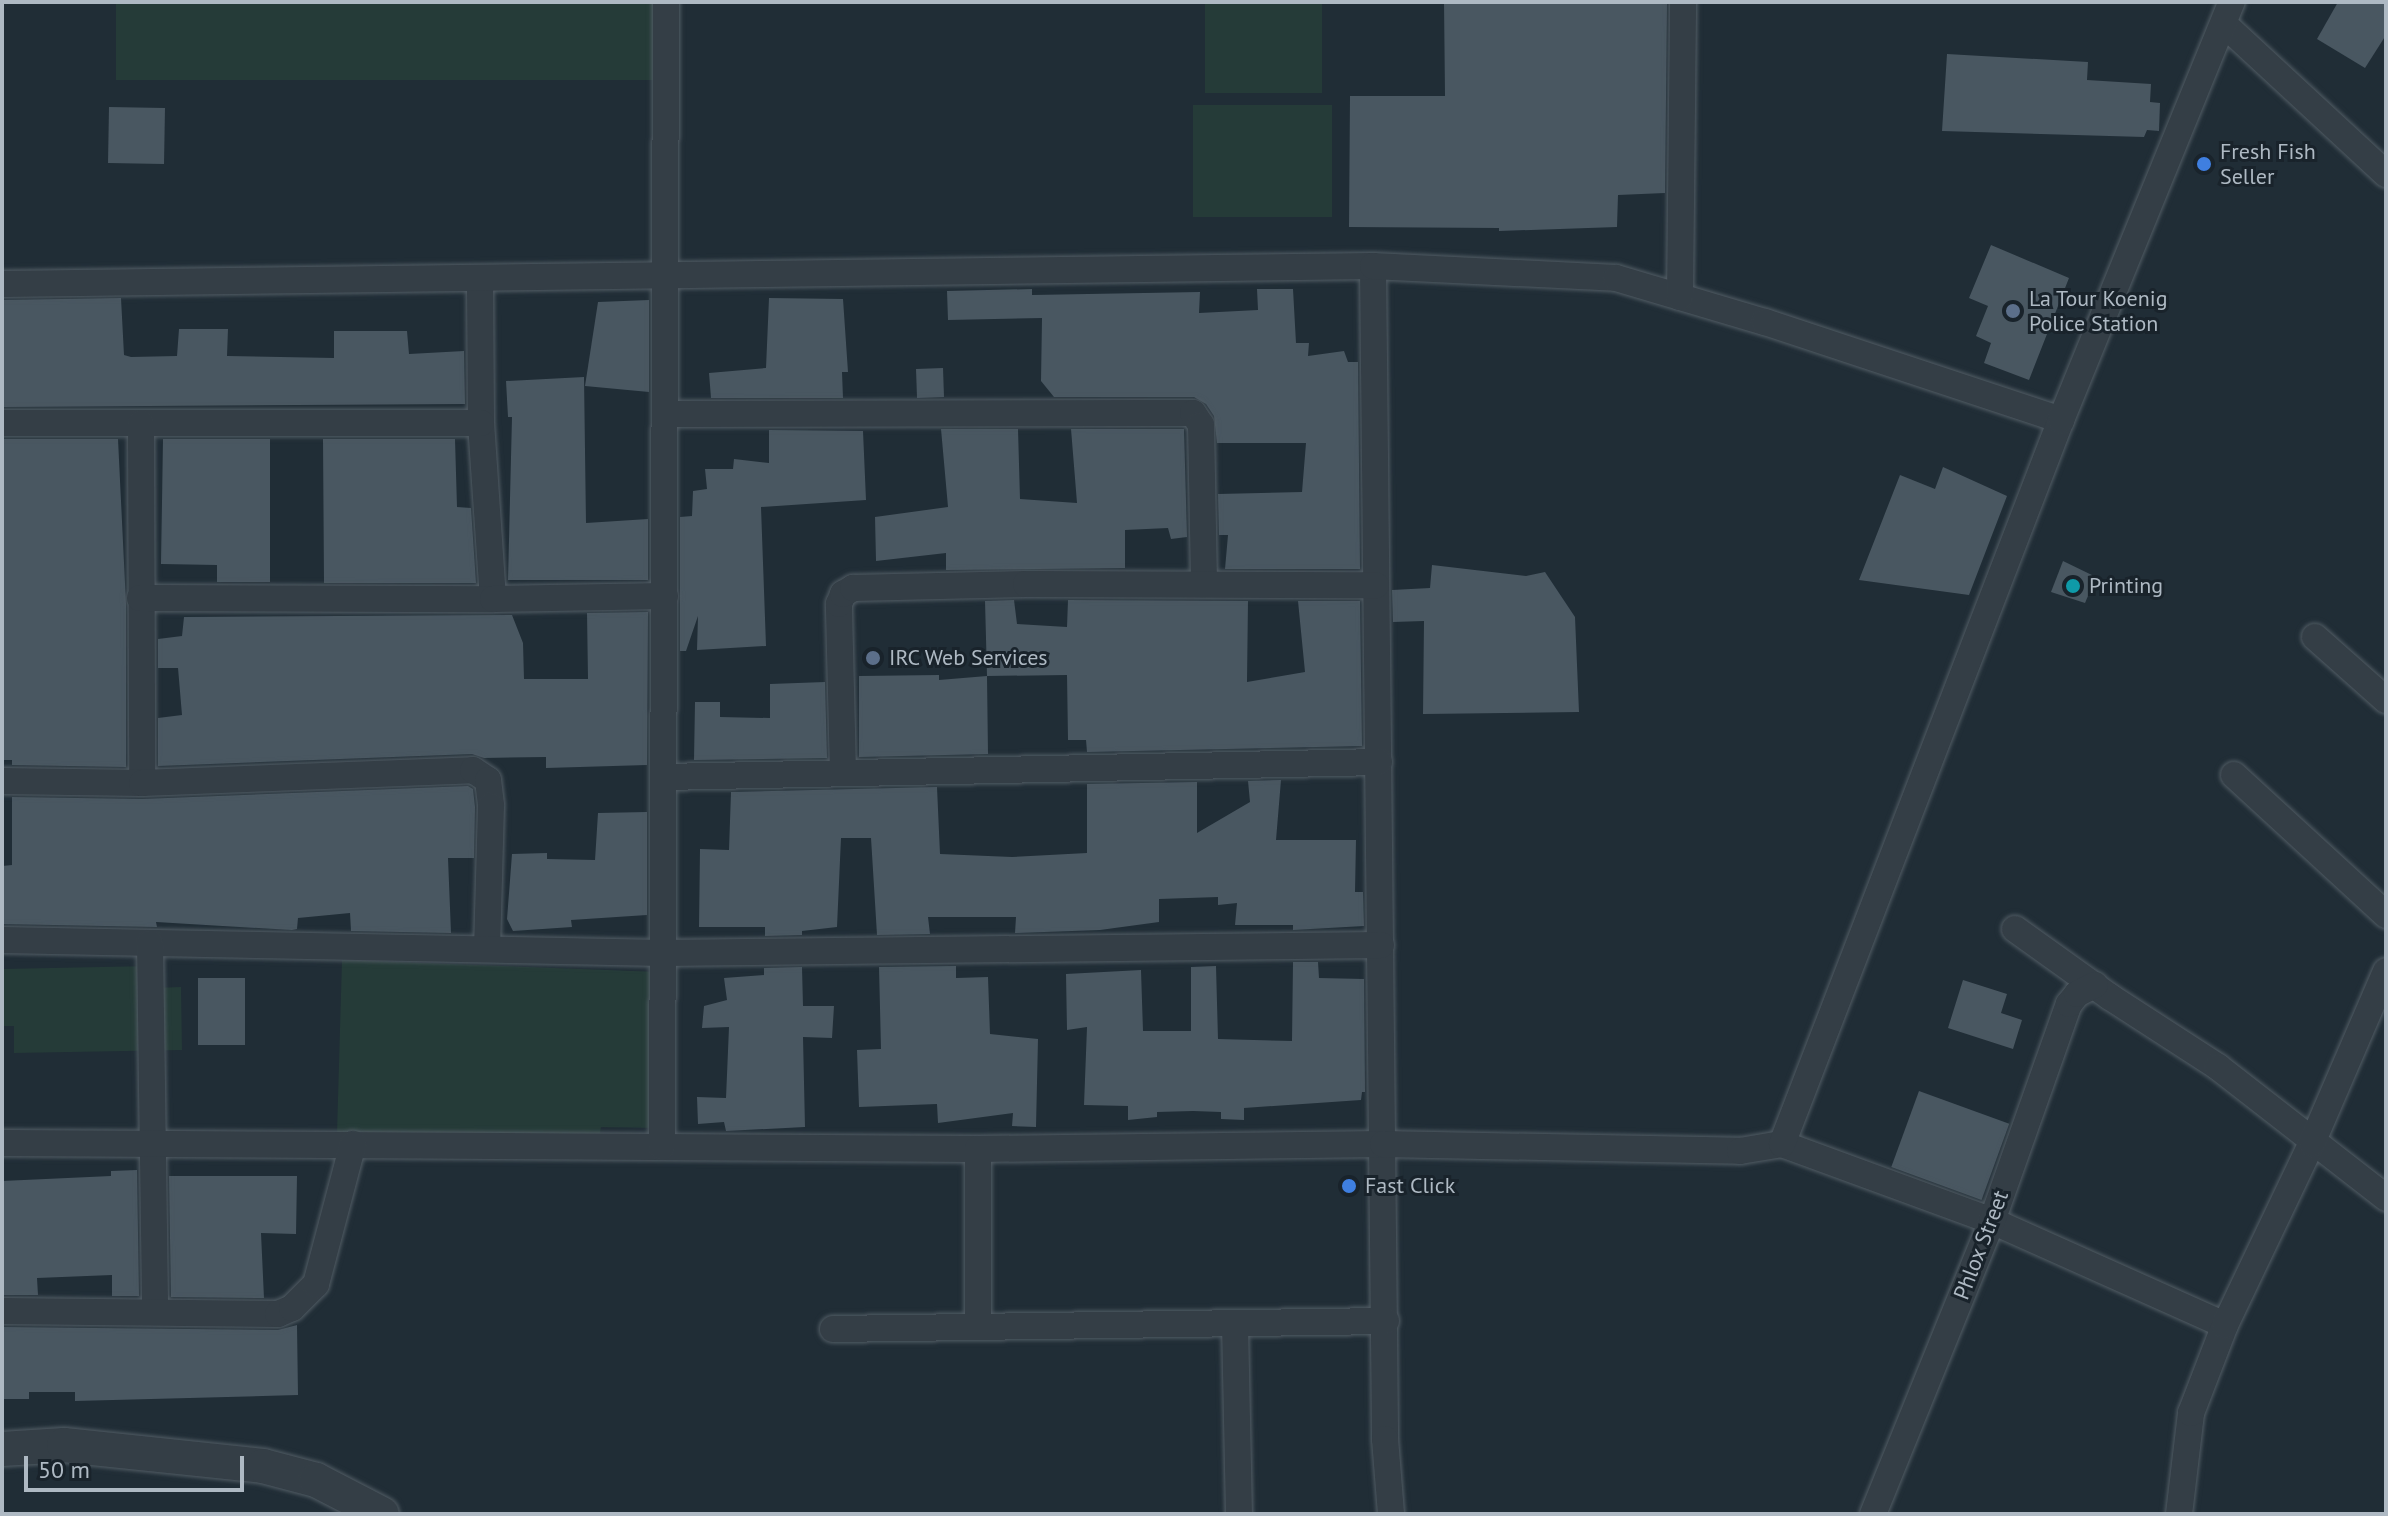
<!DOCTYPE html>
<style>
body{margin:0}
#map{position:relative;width:2388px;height:1516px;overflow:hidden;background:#202d36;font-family:"PT Sans",sans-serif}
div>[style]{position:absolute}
.green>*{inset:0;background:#253b38;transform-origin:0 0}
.building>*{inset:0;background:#495761;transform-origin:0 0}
.roads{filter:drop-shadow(0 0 2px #515c64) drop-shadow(0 0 2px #515c64)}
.minor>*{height:26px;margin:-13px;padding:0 13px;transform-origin:13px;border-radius:13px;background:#343e46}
.tertiary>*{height:34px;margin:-17px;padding:0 17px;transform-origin:17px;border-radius:17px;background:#343e46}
.dots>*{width:22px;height:22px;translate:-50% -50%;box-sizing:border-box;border:4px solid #19232b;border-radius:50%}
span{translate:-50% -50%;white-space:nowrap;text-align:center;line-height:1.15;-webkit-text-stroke:6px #19232b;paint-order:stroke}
.poi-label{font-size:22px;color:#aeb9c3}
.left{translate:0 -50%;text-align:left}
.street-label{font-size:22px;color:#aeb9c3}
.frame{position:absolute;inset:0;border:4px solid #aeb9c3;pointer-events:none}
.scale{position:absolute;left:24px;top:1456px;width:220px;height:36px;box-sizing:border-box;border:4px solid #aeb9c3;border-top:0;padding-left:10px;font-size:24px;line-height:28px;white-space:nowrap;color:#aeb9c3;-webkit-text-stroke:6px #19232b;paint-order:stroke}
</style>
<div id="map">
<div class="green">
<i style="left:116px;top:2px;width:547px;height:78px"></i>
<i style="left:1205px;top:2px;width:117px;height:91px"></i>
<i style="left:1193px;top:105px;width:139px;height:112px"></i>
<i style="clip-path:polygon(342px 960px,660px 972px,658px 1128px,601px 1127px,599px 1139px,337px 1133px)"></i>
<i style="clip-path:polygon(151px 966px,152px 988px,181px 987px,182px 1050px,14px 1053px,14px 1026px,2px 1026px,2px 969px)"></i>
</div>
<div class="building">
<i style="clip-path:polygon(1444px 2px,1667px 2px,1665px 193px,1618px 195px,1617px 227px,1499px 231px,1499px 228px,1349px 227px,1350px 96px,1445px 96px)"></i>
<i style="clip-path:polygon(2338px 2px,2386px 2px,2386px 35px,2365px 68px,2317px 39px)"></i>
<i style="clip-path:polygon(1947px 54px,2088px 62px,2087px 80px,2151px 84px,2150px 102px,2160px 103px,2159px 131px,2147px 130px,2144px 137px,1942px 131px)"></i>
<i style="left:109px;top:107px;width:56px;height:56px;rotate:1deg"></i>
<i style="clip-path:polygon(1991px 245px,2069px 278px,2029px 380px,1984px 363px,1991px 343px,1976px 336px,1988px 306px,1969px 298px)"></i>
<i style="clip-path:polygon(1032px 289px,1032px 295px,1200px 292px,1199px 313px,1258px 310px,1257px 289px,1293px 289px,1296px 343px,1309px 343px,1308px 356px,1344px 351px,1348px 362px,1358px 362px,1360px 569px,1225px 569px,1228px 535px,1219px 535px,1218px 494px,1302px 492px,1306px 443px,1217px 443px,1214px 416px,1206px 404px,1194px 397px,1054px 397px,1041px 381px,1042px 318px,948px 320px,947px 291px)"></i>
<i style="clip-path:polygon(121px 298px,124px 355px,131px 357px,177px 356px,179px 329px,228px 329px,227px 356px,334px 358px,334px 331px,407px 331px,409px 354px,464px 351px,465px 404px,2px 407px,2px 300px)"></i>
<i style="clip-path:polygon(769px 298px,843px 299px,848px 372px,842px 372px,843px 398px,711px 398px,709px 373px,766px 368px)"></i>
<i style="clip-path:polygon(649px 300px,649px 392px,585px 386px,598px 302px)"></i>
<i style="left:943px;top:368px;width:29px;height:27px;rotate:88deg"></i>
<i style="clip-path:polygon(584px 377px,586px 523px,648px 519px,648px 580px,508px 580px,512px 417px,508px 417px,506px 381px)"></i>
<i style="clip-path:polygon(941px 429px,1018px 429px,1020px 499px,1077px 503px,1071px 429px,1184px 429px,1187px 537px,1171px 539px,1168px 528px,1125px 530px,1125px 568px,946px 570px,946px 553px,876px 561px,875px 517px,948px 507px)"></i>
<i style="clip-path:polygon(769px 430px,863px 431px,866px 500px,761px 507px,766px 646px,697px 650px,698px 616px,686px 651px,680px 651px,680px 517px,692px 516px,693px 491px,707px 489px,705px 469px,733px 469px,734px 459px,769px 463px)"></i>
<i style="clip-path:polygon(2px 439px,118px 439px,126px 604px,126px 767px,12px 765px,12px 760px,2px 760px)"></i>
<i style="clip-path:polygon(163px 439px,270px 439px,270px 582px,217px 582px,217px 565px,161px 564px)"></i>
<i style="clip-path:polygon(323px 439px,455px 439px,457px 507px,471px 508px,476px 583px,324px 583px)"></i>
<i style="clip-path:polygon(1943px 467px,2007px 496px,1969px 595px,1859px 580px,1900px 475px,1935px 489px)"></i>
<i style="clip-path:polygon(2063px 561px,2096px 577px,2085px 603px,2051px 592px)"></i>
<i style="clip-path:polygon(1432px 565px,1526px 576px,1545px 572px,1575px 617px,1579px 712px,1423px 714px,1424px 621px,1393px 622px,1392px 590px,1430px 588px)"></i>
<i style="clip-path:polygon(1014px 600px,1017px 624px,1067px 627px,1068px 600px,1248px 601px,1247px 682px,1305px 672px,1298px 601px,1360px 601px,1362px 746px,1087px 752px,1086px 740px,1068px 740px,1067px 675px,987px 676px,985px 601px)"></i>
<i style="clip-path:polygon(648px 612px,647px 765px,546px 768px,546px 757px,484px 758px,472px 754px,158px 766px,158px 718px,182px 715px,178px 668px,158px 668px,158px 639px,182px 636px,184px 617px,512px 615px,523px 643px,524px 679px,588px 679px,587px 613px)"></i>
<i style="clip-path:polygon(939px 675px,939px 680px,987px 676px,988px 754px,859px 757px,859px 676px)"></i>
<i style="clip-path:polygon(825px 682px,827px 758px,694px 760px,695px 702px,720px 702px,720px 717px,770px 718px,770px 684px)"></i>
<i style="clip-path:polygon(1281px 780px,1276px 840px,1356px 840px,1355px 892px,1363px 892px,1364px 926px,1293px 930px,1293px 925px,1235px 925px,1237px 903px,1218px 905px,1218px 897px,1159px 899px,1159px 922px,1100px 930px,1015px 933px,1016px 917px,928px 917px,930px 934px,877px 935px,871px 838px,841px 838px,837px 927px,802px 931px,802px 935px,765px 936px,765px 927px,699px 927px,700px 849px,729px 850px,731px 792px,937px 787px,940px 854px,1012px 857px,1087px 853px,1087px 784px,1197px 782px,1197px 833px,1250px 802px,1248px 781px)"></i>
<i style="clip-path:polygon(468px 786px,473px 789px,475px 807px,474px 858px,448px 858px,451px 933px,351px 931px,350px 913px,298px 918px,297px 929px,292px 930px,156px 922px,157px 927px,2px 924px,2px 866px,12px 865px,12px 797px,142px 799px)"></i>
<i style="clip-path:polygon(647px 812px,647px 915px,571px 920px,572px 927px,513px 931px,507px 919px,512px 854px,547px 853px,547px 859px,595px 860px,598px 813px)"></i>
<i style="clip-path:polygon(1293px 962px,1318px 962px,1319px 978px,1364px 979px,1365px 1092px,1362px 1092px,1361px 1100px,1244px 1108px,1244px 1120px,1221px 1119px,1221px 1112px,1193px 1111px,1157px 1112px,1157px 1117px,1128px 1120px,1128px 1106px,1084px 1105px,1087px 1027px,1067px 1030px,1066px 974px,1141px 970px,1143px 1031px,1191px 1031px,1191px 967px,1216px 966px,1218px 1039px,1292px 1041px)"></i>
<i style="clip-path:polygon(956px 966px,956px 978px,988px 977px,990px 1034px,1038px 1039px,1036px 1127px,1012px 1126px,1013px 1113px,938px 1123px,937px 1104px,859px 1107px,857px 1050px,881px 1049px,879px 967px)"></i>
<i style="clip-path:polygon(802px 967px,803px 1006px,834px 1006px,832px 1038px,803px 1037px,805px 1127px,726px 1131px,724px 1122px,698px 1124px,697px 1097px,726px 1098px,729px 1027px,702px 1028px,704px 1006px,727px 1000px,724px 978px,764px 975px,764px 968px)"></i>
<i style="left:198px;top:978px;width:47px;height:67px"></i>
<i style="clip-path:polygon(1963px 980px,2007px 994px,2001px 1013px,2022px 1020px,2013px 1049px,1948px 1028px)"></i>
<i style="left:1919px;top:1091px;width:96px;height:81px;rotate:20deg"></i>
<i style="clip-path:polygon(137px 1170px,139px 1296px,112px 1296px,112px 1275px,37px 1278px,38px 1295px,2px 1295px,2px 1181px,111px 1176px,111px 1171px)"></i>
<i style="clip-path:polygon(169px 1176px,297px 1176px,296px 1234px,261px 1233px,264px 1298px,171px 1297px)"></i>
<i style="clip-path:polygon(297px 1325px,298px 1395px,75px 1401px,75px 1392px,29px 1392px,29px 1399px,2px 1399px,2px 1327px,278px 1330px)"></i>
</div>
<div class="roads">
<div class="minor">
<i style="left:2224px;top:24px;width:221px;rotate:42.8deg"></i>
<i style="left:1373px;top:266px;width:1173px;rotate:89.41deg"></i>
<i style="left:1385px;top:1439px;width:75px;rotate:85.4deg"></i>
<i style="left:480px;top:280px;width:143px;rotate:89.6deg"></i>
<i style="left:481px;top:423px;width:176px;rotate:86.1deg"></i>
<i style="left:2px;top:284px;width:1371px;rotate:-0.75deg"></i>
<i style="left:1373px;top:266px;width:243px;rotate:2.8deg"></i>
<i style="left:1616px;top:278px;width:155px;rotate:16.5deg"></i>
<i style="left:1765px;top:322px;width:312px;rotate:18.3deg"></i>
<i style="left:1680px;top:297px;width:295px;rotate:-89.4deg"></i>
<i style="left:666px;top:414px;width:527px;rotate:-0.11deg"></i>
<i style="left:1193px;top:413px;width:14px;rotate:56deg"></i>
<i style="left:1201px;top:425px;width:159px;rotate:88.9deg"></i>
<i style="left:2px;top:423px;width:479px"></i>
<i style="left:141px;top:423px;width:360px;rotate:89.8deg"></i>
<i style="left:140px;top:598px;width:353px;rotate:0.2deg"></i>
<i style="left:493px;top:599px;width:172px;rotate:-1deg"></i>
<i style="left:2315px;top:637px;width:95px;rotate:41.6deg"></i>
<i style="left:843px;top:773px;width:169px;rotate:-91.4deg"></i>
<i style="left:839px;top:604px;width:11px;rotate:-68deg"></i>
<i style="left:843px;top:594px;width:12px;rotate:-31deg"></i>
<i style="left:853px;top:588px;width:173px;rotate:-1.3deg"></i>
<i style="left:1026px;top:584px;width:350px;rotate:0.2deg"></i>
<i style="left:2234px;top:775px;width:207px;rotate:42.6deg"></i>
<i style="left:664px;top:777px;width:715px;rotate:-1.2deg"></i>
<i style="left:2px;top:781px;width:140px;rotate:0.8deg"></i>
<i style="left:142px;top:783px;width:331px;rotate:-2.2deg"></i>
<i style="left:473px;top:770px;width:18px;rotate:34deg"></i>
<i style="left:488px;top:780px;width:26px;rotate:83deg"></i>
<i style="left:491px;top:806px;width:143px;rotate:91.6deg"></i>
<i style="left:2015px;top:929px;width:117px;rotate:35.6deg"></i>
<i style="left:2110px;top:997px;width:129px;rotate:32.9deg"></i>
<i style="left:2218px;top:1067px;width:213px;rotate:37.9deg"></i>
<i style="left:2px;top:940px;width:661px;rotate:1.13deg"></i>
<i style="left:663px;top:953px;width:718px;rotate:-0.64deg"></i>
<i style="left:150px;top:943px;width:368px;rotate:89.2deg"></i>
<i style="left:2px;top:1143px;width:976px;rotate:0.35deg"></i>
<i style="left:978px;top:1149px;width:405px;rotate:-0.7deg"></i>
<i style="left:1383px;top:1144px;width:357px;rotate:1.1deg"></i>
<i style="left:1740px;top:1151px;width:43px;rotate:-9.5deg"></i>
<i style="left:1782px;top:1144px;width:224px;rotate:20.1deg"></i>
<i style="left:1992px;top:1221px;width:255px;rotate:24.1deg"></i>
<i style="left:1782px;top:1144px;width:776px;rotate:-68.93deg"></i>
<i style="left:2061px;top:420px;width:452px;rotate:-67.8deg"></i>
<i style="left:662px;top:1147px;width:1145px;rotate:-89.8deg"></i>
<i style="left:978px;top:1149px;width:177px;rotate:90deg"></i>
<i style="left:2px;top:1311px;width:276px;rotate:0.6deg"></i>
<i style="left:278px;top:1314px;width:15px;rotate:-23deg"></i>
<i style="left:292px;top:1308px;width:34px;rotate:-45deg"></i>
<i style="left:316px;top:1284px;width:145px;rotate:-75.2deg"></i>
<i style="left:1235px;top:1324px;width:190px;rotate:88.8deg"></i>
<i style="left:833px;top:1329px;width:553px;rotate:-0.83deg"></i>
<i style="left:1873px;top:1514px;width:316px;rotate:-67.9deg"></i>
<i style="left:1992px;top:1221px;width:230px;rotate:-70.5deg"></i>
<i style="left:2069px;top:1004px;width:13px;rotate:-51deg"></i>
<i style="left:2077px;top:994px;width:20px;rotate:-27deg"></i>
<i style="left:2179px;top:1514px;width:102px;rotate:-83.2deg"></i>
<i style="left:2191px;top:1413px;width:94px;rotate:-68.9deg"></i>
<i style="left:2225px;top:1325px;width:202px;rotate:-64.5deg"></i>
<i style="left:2312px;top:1143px;width:187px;rotate:-66.7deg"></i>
</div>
<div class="tertiary">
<i style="left:2px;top:1449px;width:62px;rotate:-3.7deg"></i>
<i style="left:64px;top:1445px;width:200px;rotate:6deg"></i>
<i style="left:263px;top:1466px;width:55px;rotate:14.8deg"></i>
<i style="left:316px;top:1480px;width:74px;rotate:27.3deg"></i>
</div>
</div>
<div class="dots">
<i style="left:2204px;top:164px;background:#3f7fe0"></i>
<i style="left:2013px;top:311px;background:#5c6f8a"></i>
<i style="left:2073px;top:586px;background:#0f9aa8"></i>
<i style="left:873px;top:658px;background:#5c6f8a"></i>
<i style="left:1349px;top:1186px;background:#3f7fe0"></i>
</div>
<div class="poi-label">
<span class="left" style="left:2220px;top:164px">Fresh Fish<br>Seller</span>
<span class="left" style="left:2029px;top:311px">La Tour Koenig<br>Police Station</span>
<span class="left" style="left:2089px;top:586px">Printing</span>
<span class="left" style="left:889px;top:658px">IRC Web Services</span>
<span class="left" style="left:1365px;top:1186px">Fast Click</span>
</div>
<div class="street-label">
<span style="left:1981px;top:1245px;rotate:-69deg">Phlox Street</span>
</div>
<div class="frame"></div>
<div class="scale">50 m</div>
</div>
